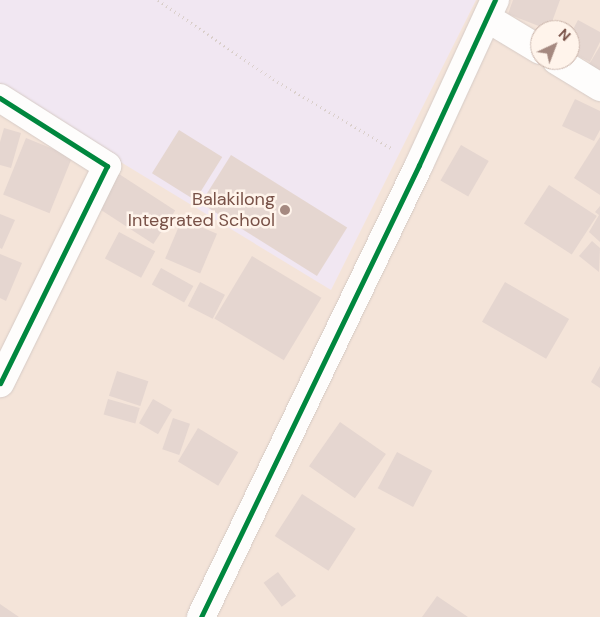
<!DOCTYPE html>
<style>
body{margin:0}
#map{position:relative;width:600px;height:617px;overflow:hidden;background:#f8f0e9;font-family:"DM Sans",sans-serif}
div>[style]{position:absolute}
.residential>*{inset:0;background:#f4e4d9}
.education>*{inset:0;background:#f1e7f2}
.building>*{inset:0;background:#e5d6d0;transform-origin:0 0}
.path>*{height:3px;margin-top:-1.5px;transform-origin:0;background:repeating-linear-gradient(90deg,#dacfcb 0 1px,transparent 0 5px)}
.roads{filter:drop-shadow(0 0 1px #d6cbc6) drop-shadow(0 0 1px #d6cbc6)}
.minor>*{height:28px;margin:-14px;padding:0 14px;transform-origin:14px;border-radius:14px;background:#fefdfc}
.cycleway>*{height:5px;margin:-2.5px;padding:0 2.5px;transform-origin:2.5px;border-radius:2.5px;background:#00873e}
.dots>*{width:14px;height:14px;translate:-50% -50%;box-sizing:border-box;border:2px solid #fff4eb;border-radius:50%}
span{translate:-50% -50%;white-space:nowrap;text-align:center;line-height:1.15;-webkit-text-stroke:5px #fff4eb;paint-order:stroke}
.poi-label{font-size:18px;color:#785147}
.right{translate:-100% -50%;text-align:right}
.north{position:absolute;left:530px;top:20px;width:50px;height:50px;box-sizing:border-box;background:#fff4eb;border:1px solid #c9b3a9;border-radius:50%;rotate:43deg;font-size:14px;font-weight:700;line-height:20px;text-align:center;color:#785147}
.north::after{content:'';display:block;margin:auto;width:18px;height:22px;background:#a58980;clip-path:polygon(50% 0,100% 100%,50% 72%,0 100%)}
</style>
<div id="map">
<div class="residential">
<i style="clip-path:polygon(evenodd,0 0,600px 0,600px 617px,0 617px,0 0,540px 30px,570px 30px,570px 60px,540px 60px,540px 30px)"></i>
</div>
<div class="education">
<i style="clip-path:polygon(0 0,476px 0,331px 290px,68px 130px,0 83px)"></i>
</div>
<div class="building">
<i style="clip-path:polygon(513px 0,560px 0,549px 30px,508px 14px)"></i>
<i style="clip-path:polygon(578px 20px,600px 32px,600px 42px,590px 62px,570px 52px,570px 35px)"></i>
<i style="clip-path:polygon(600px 46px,600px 79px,588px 66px)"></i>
<i style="clip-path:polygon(575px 99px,600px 111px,600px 130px,594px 141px,562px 126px)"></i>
<i style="clip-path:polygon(4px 128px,21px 133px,11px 168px,0 165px,0 142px)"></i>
<i style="left:179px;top:130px;width:51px;height:51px;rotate:32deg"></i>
<i style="clip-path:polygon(600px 137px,600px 195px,574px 178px)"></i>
<i style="left:26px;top:138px;width:50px;height:61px;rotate:22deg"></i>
<i style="left:461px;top:145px;width:32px;height:41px;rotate:30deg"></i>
<i style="left:231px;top:155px;width:137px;height:57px;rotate:32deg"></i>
<i style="left:119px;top:174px;width:67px;height:40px;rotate:33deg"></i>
<i style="left:549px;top:185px;width:57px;height:46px;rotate:33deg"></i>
<i style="clip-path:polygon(600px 206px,600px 242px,589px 232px,599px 215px,595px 212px)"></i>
<i style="clip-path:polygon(0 214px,15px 220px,2px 249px,0 248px)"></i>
<i style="left:182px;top:219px;width:38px;height:43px;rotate:23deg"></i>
<i style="left:119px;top:232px;width:41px;height:30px;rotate:28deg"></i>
<i style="clip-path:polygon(592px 241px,600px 248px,599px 272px,579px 256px)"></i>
<i style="clip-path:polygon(0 254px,22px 263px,6px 301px,0 298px)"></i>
<i style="left:252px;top:256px;width:81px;height:73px;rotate:31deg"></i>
<i style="left:161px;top:268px;width:37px;height:19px;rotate:29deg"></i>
<i style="left:200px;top:282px;width:28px;height:27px;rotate:27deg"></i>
<i style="left:505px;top:282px;width:74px;height:46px;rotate:30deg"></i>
<i style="clip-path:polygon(600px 366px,600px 388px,591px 382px)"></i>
<i style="left:117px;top:371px;width:33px;height:26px;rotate:18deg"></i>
<i style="left:108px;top:399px;width:33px;height:16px;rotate:16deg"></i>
<i style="left:153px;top:399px;width:22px;height:28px;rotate:30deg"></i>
<i style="left:173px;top:418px;width:18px;height:33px;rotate:19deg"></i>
<i style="left:340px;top:422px;width:56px;height:54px;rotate:35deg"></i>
<i style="left:198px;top:428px;width:47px;height:39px;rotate:31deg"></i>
<i style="left:397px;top:452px;width:40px;height:41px;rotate:28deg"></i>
<i style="left:302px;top:494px;width:64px;height:50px;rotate:33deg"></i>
<i style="left:278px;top:572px;width:30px;height:18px;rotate:53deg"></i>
<i style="clip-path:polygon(437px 596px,468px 617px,422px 617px)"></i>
<i style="clip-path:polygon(0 604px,19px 617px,0 617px)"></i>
</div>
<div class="path">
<i style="left:158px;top:0;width:140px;rotate:34.5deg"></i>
<i style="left:273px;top:79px;width:139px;rotate:30.3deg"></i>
</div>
<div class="roads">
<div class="minor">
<i style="left:487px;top:18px;width:62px;rotate:31.1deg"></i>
<i style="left:556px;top:60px;width:52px;rotate:31.5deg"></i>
<i style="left:0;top:98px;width:127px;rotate:32.4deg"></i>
<i style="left:107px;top:166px;width:242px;rotate:116.2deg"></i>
<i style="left:201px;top:617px;width:502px;rotate:-64.25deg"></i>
<i style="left:419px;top:165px;width:182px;rotate:-65.3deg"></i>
</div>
</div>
<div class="cycleway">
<i style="left:0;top:98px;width:127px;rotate:32.4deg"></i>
<i style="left:107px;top:166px;width:242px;rotate:116.2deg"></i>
<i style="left:201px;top:617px;width:502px;rotate:-64.25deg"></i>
<i style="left:419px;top:165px;width:182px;rotate:-65.3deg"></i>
</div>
<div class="dots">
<i style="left:285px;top:210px;background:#a58980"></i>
</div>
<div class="poi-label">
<span class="right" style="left:275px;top:210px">Balakilong<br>Integrated School</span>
</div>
<div class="north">N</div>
</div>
